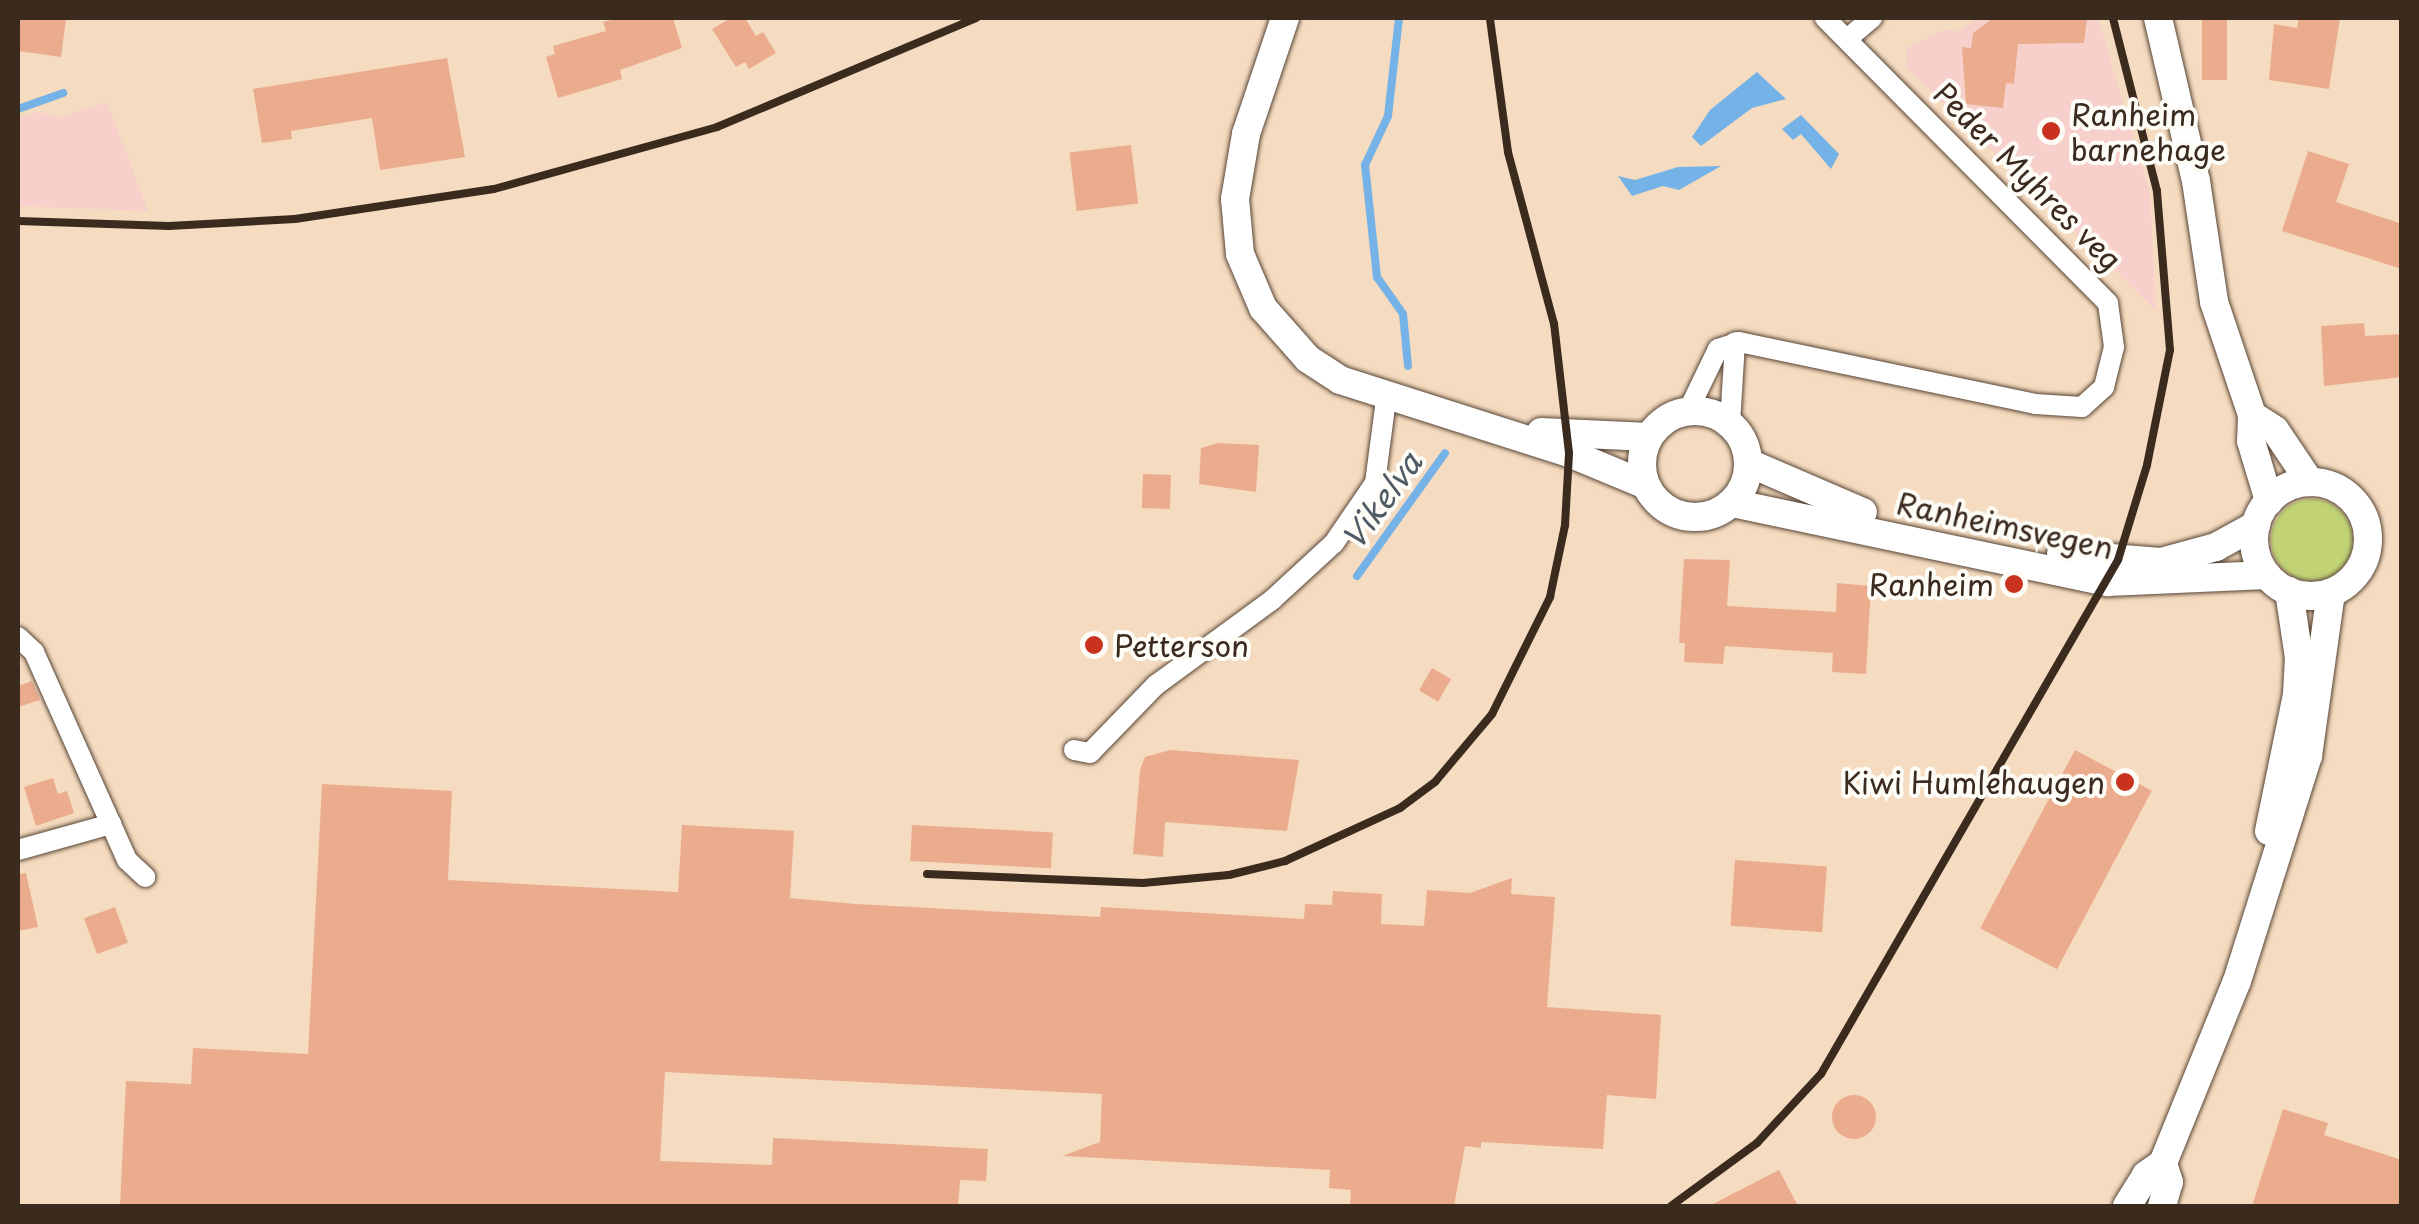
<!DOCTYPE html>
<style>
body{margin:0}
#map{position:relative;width:2419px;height:1224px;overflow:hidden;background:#f5dbbf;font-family:"Playpen Sans",sans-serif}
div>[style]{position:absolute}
.built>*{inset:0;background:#f7d0cc}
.green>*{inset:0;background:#c2d376}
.round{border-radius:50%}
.water>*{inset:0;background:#74b2e7}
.stream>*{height:8px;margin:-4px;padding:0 4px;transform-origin:4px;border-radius:4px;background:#74b2e7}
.building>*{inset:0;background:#ebac8d;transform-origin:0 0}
.roads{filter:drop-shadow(0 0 2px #574536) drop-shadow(0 0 2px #574536)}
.street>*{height:20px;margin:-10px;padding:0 10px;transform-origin:10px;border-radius:10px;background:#fff}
.secondary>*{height:28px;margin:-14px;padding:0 14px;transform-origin:14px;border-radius:14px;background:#fff}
.secondary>.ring{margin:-14px;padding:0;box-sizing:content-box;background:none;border:28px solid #fff;border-radius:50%}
.rail>*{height:8px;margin:-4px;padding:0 4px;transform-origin:4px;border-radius:4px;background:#3b2a1e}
.dots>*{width:28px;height:28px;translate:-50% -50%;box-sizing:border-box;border:5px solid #fdfcf7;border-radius:50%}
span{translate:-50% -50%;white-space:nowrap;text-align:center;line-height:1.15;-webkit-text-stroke:8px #fdfcf7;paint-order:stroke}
.poi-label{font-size:30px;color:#3b2a1e}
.left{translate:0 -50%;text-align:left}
.right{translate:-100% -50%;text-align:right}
.street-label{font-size:30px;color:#3b2a1e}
.water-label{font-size:32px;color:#4f5a64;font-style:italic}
.frame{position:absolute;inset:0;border:20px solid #3b2a1e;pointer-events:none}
</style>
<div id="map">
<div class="built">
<i style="clip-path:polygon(1978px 18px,2098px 18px,2150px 194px,2156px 311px,1907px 68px,1906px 48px,1944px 30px,1959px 31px)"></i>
<i style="clip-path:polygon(107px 102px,148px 211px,18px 206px,18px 118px,37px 112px,61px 117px)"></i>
</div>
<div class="green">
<i class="round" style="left:2271px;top:499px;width:82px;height:82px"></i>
</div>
<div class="water">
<i style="clip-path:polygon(1757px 72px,1786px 99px,1752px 108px,1701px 146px,1692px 137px,1710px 110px)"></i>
<i style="clip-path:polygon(1801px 115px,1839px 154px,1831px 169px,1801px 134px,1793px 140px,1782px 129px)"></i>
<i style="clip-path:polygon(1721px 166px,1679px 190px,1663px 186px,1632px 196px,1618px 176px,1635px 180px,1678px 167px)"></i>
</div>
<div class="stream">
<i style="left:1399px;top:18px;width:99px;rotate:96.4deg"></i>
<i style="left:1388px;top:116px;width:54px;rotate:115.1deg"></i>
<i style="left:1365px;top:165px;width:113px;rotate:83.9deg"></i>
<i style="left:1377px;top:277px;width:45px;rotate:54.9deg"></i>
<i style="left:1403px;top:314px;width:52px;rotate:84.5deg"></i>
<i style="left:18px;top:109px;width:48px;rotate:-19.6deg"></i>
<i style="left:1357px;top:576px;width:151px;rotate:-54.4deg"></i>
</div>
<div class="building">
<i style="clip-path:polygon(18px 18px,66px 18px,61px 57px,18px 51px)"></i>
<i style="clip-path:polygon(620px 18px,673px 18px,682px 48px,620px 70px,622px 79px,558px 98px,546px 57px,555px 54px,553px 46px,606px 31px,603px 22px)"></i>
<i style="clip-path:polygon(731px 18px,745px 18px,756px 36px,763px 32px,776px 53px,749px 69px,745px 62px,736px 67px,712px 29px)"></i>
<i style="clip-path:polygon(1993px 18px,2087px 18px,2084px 43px,2018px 44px,2014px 84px,2006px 83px,2003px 108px,1966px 104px,1962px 47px,1971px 48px,1973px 33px)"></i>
<i style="left:2202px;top:18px;width:25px;height:62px"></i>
<i style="clip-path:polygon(2299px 18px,2340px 18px,2329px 89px,2269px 80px,2274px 24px,2297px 28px)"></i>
<i style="clip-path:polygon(447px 58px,465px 157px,380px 170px,372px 118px,291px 131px,292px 139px,262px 143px,253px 89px)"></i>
<i style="left:1131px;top:145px;width:59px;height:62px;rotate:83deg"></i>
<i style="clip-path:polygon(2308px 151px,2349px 164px,2336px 202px,2402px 224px,2402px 269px,2282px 231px)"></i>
<i style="clip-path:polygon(2364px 323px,2365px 336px,2402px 334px,2402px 377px,2324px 386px,2321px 326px)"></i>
<i style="clip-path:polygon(1218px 443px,1259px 445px,1256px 492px,1199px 484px,1201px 448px)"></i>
<i style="left:1143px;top:474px;width:28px;height:34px;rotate:2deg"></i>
<i style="clip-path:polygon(1684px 559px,1730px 560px,1727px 606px,1836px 612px,1837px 583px,1871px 586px,1866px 674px,1832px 672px,1833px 653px,1725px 646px,1723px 664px,1684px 662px,1685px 643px,1679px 643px)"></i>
<i style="left:1432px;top:668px;width:22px;height:26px;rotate:30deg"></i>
<i style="clip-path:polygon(32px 681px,40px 700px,18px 707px,18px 686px)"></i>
<i style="clip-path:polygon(1170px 750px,1299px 760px,1287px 831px,1165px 822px,1163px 857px,1133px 854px,1140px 770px,1145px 757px)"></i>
<i style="left:2075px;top:750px;width:87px;height:202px;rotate:28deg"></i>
<i style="clip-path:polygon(53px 778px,58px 794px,67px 791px,74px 813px,36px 826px,24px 787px)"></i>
<i style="clip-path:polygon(322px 784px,452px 791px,448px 880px,678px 892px,682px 825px,794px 831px,790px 898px,856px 904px,1100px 917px,1101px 907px,1304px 919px,1305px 904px,1332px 905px,1333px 891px,1382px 894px,1381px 924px,1424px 926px,1427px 890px,1470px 893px,1512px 878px,1511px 894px,1555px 897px,1547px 1007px,1661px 1015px,1656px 1099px,1607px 1095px,1603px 1149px,1481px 1142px,1481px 1148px,1465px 1146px,1454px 1206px,1350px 1206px,1351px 1190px,1329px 1188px,1330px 1170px,1062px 1156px,1100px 1142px,1102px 1094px,665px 1072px,660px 1161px,772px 1165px,773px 1138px,988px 1149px,986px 1181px,960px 1180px,958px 1206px,120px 1206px,126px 1081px,191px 1084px,193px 1048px,308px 1054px)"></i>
<i style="left:912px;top:825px;width:141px;height:36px;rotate:3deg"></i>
<i style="left:1735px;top:860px;width:92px;height:66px;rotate:4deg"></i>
<i style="clip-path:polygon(26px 873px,38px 927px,18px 931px,18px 874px)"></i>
<i style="left:115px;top:907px;width:38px;height:33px;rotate:70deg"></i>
<i class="round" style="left:1832px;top:1095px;width:44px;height:44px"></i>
<i style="clip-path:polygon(2283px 1109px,2328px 1123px,2324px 1135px,2402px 1160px,2402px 1206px,2252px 1206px)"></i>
<i style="clip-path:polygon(1779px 1170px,1798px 1206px,1709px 1206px)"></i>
</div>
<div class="roads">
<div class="street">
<i style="left:1847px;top:39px;width:33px;rotate:-40deg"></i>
<i style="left:1688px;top:411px;width:69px;rotate:-64.2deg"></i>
<i style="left:1718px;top:349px;width:22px;rotate:-18deg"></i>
<i style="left:1739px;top:342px;width:302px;rotate:11.8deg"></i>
<i style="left:2035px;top:404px;width:47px;rotate:3.7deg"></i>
<i style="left:2082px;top:407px;width:30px;rotate:-42deg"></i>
<i style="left:2104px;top:387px;width:41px;rotate:-76deg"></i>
<i style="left:2114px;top:347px;width:44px;rotate:-97.8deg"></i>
<i style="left:2108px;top:303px;width:402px;rotate:-134.8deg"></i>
<i style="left:1730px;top:424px;width:82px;rotate:-86.5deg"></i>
<i style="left:18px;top:637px;width:22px;rotate:43deg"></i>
<i style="left:34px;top:652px;width:228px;rotate:65.9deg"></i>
<i style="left:127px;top:860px;width:25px;rotate:43deg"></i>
<i style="left:1074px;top:750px;width:16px;rotate:11deg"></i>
<i style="left:1090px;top:753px;width:95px;rotate:-45.9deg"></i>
<i style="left:1156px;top:685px;width:144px;rotate:-36.2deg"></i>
<i style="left:1272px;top:600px;width:84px;rotate:-42.6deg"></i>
<i style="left:1334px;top:543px;width:73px;rotate:-55.7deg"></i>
<i style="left:1375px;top:483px;width:85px;rotate:-82.5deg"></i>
<i style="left:18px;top:850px;width:97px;rotate:-15.6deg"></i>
</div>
<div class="secondary">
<i style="left:1285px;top:18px;width:122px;rotate:108.6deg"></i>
<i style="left:1246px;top:134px;width:66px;rotate:99.6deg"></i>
<i style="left:1235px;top:199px;width:55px;rotate:84.8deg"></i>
<i style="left:1240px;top:254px;width:59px;rotate:66.9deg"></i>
<i style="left:1263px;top:308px;width:68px;rotate:48.6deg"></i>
<i style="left:1308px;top:359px;width:38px;rotate:33deg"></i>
<i style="left:1340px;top:380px;width:240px;rotate:17.7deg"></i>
<i style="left:1569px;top:453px;width:83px;rotate:22.6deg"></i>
<i style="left:2158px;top:18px;width:167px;rotate:76.9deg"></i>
<i style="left:2196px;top:181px;width:122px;rotate:81.5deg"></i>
<i style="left:2214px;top:302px;width:119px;rotate:71.4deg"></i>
<i style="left:2252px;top:415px;width:26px;rotate:92deg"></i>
<i style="left:2251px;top:441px;width:63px;rotate:73.3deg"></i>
<i class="ring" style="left:1642px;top:411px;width:78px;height:78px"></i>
<i style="left:2252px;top:415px;width:27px;rotate:33deg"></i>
<i style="left:2275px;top:430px;width:63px;rotate:56.1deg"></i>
<i style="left:1541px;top:432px;width:108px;rotate:2.7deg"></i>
<i style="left:1749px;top:463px;width:124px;rotate:23.3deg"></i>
<i class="ring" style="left:2254px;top:482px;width:86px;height:86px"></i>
<i style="left:1732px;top:503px;width:384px;rotate:11.9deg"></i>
<i style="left:2108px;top:582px;width:159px;rotate:-2.5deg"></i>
<i style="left:2061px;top:554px;width:100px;rotate:4.6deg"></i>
<i style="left:2161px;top:562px;width:57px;rotate:-15.3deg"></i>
<i style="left:2216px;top:547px;width:46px;rotate:-28.8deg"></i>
<i style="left:2269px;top:831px;width:140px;rotate:-78.4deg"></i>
<i style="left:2297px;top:694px;width:36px;rotate:-87deg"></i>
<i style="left:2299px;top:658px;width:68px;rotate:-98.5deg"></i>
<i style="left:2127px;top:1206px;width:36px;rotate:-58deg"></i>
<i style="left:2146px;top:1175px;width:21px;rotate:-35deg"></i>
<i style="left:2163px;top:1163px;width:196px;rotate:-67.9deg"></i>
<i style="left:2237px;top:981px;width:236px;rotate:-72.5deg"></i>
<i style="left:2308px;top:756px;width:165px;rotate:-82deg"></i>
<i style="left:2162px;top:1206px;width:25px;rotate:-74deg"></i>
<i style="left:2169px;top:1182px;width:20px;rotate:-108deg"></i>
</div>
</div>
<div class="rail">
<i style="left:18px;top:221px;width:151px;rotate:1.9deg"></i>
<i style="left:169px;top:226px;width:126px;rotate:-3.2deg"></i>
<i style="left:295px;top:219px;width:201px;rotate:-8.6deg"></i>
<i style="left:494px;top:189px;width:231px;rotate:-15.5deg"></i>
<i style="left:717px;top:127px;width:281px;rotate:-22.8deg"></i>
<i style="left:927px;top:874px;width:216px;rotate:2.4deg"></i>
<i style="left:1143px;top:883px;width:86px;rotate:-5.3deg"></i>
<i style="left:1229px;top:875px;width:58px;rotate:-14deg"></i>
<i style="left:1285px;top:861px;width:127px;rotate:-24.7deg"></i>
<i style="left:1400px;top:808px;width:44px;rotate:-36.6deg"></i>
<i style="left:1435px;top:782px;width:89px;rotate:-50deg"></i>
<i style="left:1492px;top:714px;width:131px;rotate:-63.6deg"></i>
<i style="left:1550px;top:597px;width:74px;rotate:-78.2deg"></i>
<i style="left:1565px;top:525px;width:72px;rotate:-86.8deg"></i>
<i style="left:1569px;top:453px;width:130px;rotate:-96.6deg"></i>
<i style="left:1554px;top:324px;width:178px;rotate:-105deg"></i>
<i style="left:1508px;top:152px;width:135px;rotate:-97.7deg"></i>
<i style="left:1671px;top:1206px;width:107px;rotate:-36.2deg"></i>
<i style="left:1757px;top:1143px;width:94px;rotate:-47.2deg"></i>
<i style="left:1821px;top:1074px;width:594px;rotate:-59.98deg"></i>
<i style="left:2118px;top:560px;width:99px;rotate:-73deg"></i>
<i style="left:2147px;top:465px;width:117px;rotate:-78.7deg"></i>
<i style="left:2170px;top:350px;width:160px;rotate:-94.7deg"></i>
<i style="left:2157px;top:191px;width:179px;rotate:-104.3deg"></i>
</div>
<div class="dots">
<i style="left:2051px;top:131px;background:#c8321e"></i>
<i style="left:2014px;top:584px;background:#c8321e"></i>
<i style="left:1094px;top:645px;background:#c8321e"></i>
<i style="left:2125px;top:782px;background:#c8321e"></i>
</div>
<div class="poi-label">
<span class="left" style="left:2071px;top:131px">Ranheim<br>barnehage</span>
<span class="right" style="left:1994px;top:584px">Ranheim</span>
<span class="left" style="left:1114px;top:645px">Petterson</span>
<span class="right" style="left:2105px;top:782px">Kiwi Humlehaugen</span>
</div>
<div class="street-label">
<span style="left:2028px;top:176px;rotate:45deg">Peder Myhres veg</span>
<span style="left:2005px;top:525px;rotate:12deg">Ranheimsvegen</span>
</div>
<div class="water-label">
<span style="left:1381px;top:500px;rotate:-54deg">Vikelva</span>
</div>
<div class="frame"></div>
</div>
